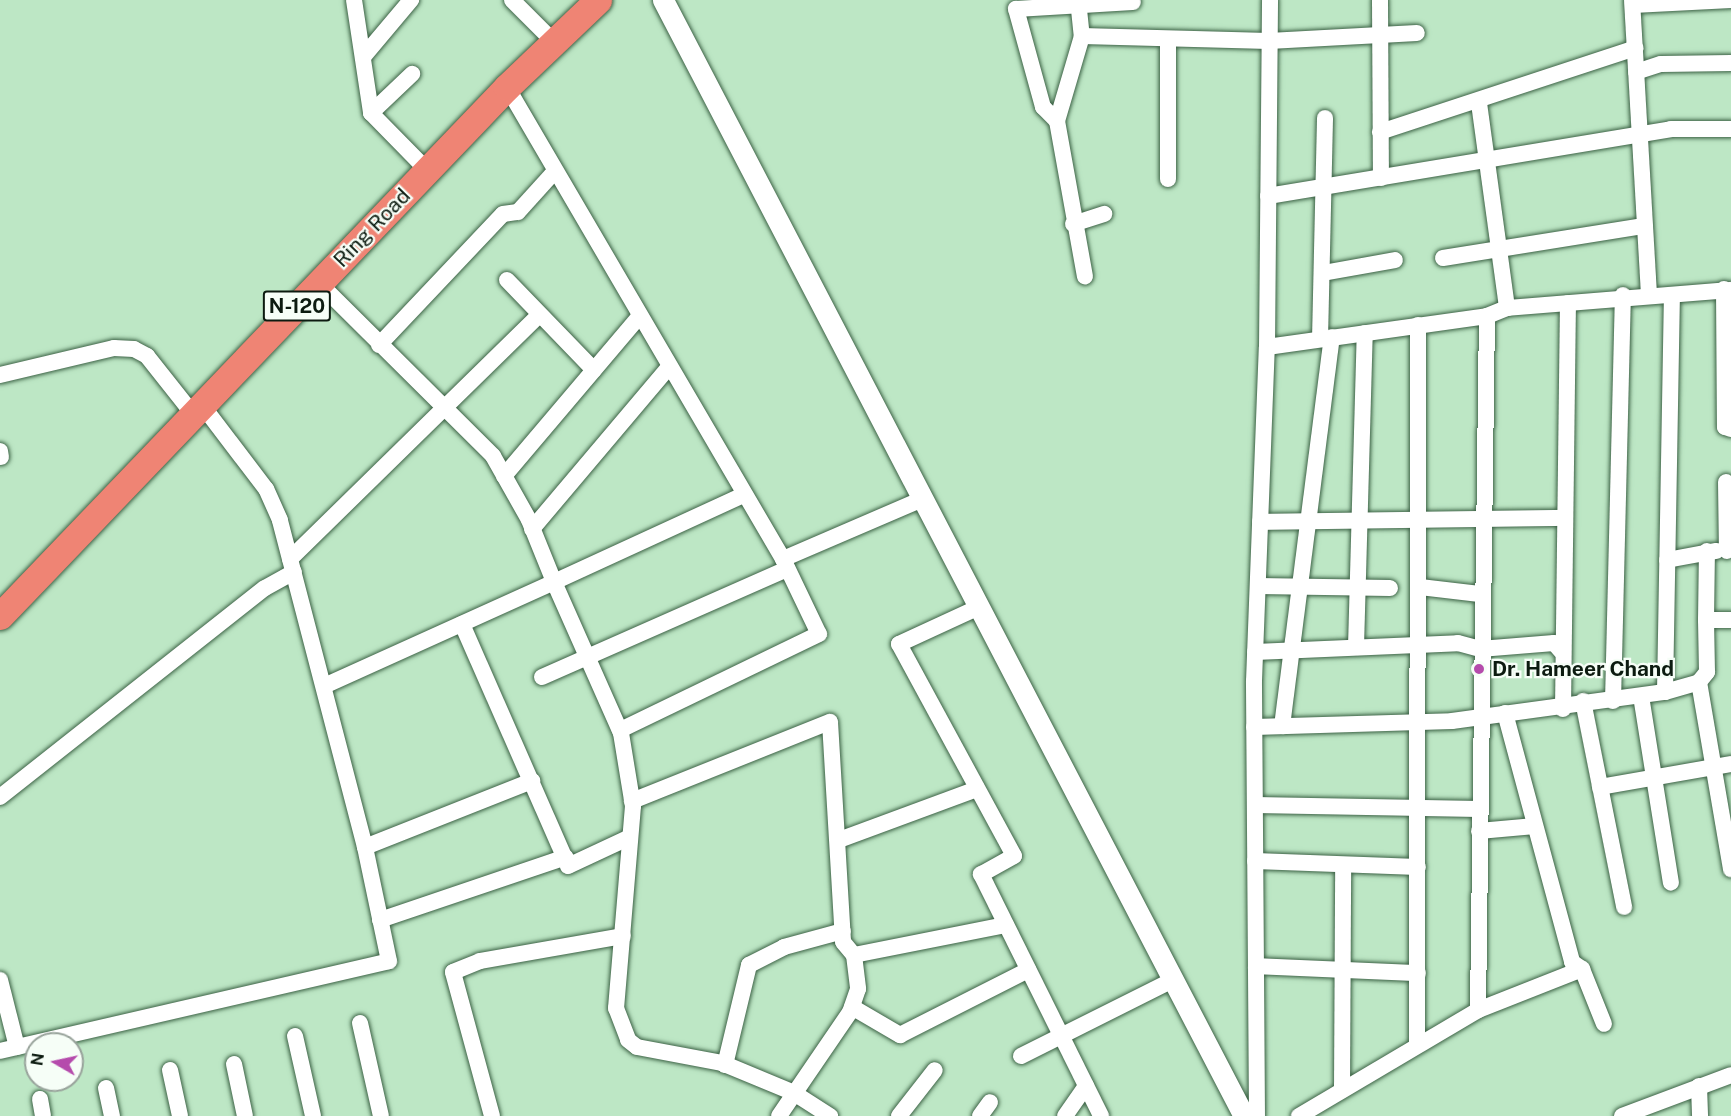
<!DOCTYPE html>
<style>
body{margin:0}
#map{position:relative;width:1731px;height:1116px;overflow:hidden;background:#bde7c5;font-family:"Public Sans",sans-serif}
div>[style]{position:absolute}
.roads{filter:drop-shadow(0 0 2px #3c6245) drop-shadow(0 0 2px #3c6245)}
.minor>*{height:16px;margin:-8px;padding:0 8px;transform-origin:8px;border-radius:8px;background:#fff}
.tertiary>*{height:21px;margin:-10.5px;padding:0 10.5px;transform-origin:10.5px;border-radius:10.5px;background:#fff}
.trunk>*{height:27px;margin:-13.5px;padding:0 13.5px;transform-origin:13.5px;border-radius:13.5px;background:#ef8474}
.dots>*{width:16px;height:16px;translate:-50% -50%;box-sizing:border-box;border:3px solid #f6fef7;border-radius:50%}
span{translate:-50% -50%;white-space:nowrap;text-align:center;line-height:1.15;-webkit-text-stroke:4.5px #f6fef7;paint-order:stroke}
.shield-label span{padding:2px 4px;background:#f6fef7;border:2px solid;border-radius:4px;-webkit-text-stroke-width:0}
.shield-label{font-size:20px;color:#0c1b10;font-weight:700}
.street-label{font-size:21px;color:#0c1b10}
.poi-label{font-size:21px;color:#0c1b10;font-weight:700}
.left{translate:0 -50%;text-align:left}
.north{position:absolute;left:24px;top:1032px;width:60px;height:60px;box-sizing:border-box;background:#f6fef7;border:2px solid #98a39b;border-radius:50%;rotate:279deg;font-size:16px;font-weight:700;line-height:24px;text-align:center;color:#0c1b10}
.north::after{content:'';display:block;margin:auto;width:21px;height:27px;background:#b54bac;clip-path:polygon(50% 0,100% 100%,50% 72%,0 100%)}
</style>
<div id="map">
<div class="roads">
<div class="minor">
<i style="left:354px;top:0;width:114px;rotate:81.4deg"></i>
<i style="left:371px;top:113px;width:80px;rotate:45.5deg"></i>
<i style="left:512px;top:0;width:59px;rotate:45deg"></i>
<i style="left:1078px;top:0;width:36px;rotate:84deg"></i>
<i style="left:1082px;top:36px;width:89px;rotate:106.4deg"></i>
<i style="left:1057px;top:121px;width:158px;rotate:79.8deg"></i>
<i style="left:1380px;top:0;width:178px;rotate:89.7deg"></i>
<i style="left:1632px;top:0;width:295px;rotate:86.7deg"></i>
<i style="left:1633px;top:5px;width:98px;rotate:-2.9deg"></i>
<i style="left:1082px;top:36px;width:187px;rotate:1.5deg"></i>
<i style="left:1269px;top:41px;width:148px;rotate:-3.1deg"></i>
<i style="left:363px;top:57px;width:75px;rotate:-49.9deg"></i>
<i style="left:1636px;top:72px;width:26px;rotate:-18deg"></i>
<i style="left:1661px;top:64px;width:70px;rotate:-0.8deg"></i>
<i style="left:507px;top:87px;width:547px;rotate:59.68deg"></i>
<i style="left:783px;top:559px;width:83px;rotate:64.4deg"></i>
<i style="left:819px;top:634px;width:221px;rotate:154.2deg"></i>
<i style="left:1479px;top:103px;width:207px;rotate:82.2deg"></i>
<i style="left:371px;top:113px;width:57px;rotate:-43.6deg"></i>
<i style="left:1057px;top:121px;width:20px;rotate:-135deg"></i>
<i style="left:1043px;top:107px;width:102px;rotate:-105.4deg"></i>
<i style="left:1016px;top:9px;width:117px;rotate:-3.4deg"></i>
<i style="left:1380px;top:132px;width:269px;rotate:-18.2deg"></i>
<i style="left:1168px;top:179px;width:139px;rotate:-90deg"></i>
<i style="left:1268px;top:196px;width:409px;rotate:-9.4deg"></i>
<i style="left:1671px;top:129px;width:60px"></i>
<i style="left:1073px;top:224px;width:33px;rotate:-18deg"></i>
<i style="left:1443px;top:258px;width:202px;rotate:-9.1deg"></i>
<i style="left:1323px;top:273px;width:73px;rotate:-10.2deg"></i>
<i style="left:507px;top:280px;width:125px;rotate:46deg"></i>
<i style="left:319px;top:283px;width:245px;rotate:44.8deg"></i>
<i style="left:493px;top:456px;width:73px;rotate:60.6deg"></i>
<i style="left:529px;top:520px;width:67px;rotate:68deg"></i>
<i style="left:554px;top:582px;width:206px;rotate:-24.7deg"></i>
<i style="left:1724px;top:289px;width:138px;rotate:89.6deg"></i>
<i style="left:1725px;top:427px;width:6px;rotate:18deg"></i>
<i style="left:1320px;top:339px;width:221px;rotate:-88.7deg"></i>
<i style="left:379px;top:345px;width:180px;rotate:-46.6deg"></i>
<i style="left:503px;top:214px;width:15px;rotate:-8deg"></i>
<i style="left:518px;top:212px;width:55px;rotate:-47.9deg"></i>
<i style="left:1267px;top:347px;width:222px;rotate:-8deg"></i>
<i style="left:1487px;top:316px;width:22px;rotate:-22deg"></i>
<i style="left:1507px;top:308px;width:225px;rotate:-4.6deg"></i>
<i style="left:0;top:375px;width:117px;rotate:-13.3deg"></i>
<i style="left:114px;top:348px;width:20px;rotate:3deg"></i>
<i style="left:134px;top:349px;width:15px;rotate:28deg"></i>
<i style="left:147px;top:356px;width:74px;rotate:51.6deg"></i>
<i style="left:0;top:451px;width:6px;rotate:81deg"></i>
<i style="left:504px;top:476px;width:207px;rotate:-49.7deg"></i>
<i style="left:1726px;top:482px;width:69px;rotate:89.2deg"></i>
<i style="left:1260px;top:522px;width:304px;rotate:-0.8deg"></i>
<i style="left:532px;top:529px;width:211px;rotate:-49.8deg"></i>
<i style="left:290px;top:559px;width:349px;rotate:-44.4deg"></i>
<i style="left:783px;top:559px;width:149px;rotate:-23.3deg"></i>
<i style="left:1667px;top:560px;width:50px;rotate:-10.4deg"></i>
<i style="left:1258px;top:586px;width:132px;rotate:0.9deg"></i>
<i style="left:1420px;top:587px;width:60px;rotate:6.7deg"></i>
<i style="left:977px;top:608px;width:86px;rotate:155.2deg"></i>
<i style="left:899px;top:644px;width:241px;rotate:61.5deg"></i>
<i style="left:1014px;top:856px;width:38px;rotate:151deg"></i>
<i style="left:981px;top:874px;width:270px;rotate:63.6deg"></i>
<i style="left:1706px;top:620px;width:69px;rotate:-89.2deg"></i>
<i style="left:462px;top:624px;width:264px;rotate:66.3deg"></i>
<i style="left:568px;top:866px;width:68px;rotate:-25.1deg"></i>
<i style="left:1356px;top:647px;width:314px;rotate:-88.4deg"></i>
<i style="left:1255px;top:652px;width:203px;rotate:-2.5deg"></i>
<i style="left:1458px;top:643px;width:23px;rotate:15deg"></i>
<i style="left:1480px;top:649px;width:74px;rotate:-4.6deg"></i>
<i style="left:1554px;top:643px;width:11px;rotate:49deg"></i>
<i style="left:542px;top:677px;width:268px;rotate:-23.8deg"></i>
<i style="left:1699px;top:682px;width:190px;rotate:80.3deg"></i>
<i style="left:324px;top:686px;width:252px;rotate:-24.3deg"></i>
<i style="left:554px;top:582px;width:165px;rotate:66.1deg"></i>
<i style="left:621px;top:733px;width:74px;rotate:80.7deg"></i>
<i style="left:633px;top:806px;width:203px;rotate:94.8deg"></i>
<i style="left:616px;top:1008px;width:34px;rotate:69deg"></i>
<i style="left:628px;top:1040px;width:11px;rotate:38deg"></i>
<i style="left:637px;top:1047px;width:86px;rotate:10.7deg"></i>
<i style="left:722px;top:1063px;width:78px;rotate:22.6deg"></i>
<i style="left:794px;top:1093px;width:43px;rotate:32.6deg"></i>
<i style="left:1665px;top:692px;width:397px;rotate:-89deg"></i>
<i style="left:1641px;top:696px;width:189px;rotate:80.9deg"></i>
<i style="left:1583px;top:701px;width:210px;rotate:78.7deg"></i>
<i style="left:1613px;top:701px;width:406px;rotate:-88.6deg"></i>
<i style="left:1563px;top:709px;width:406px;rotate:-89.3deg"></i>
<i style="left:1505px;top:713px;width:258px;rotate:74.9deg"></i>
<i style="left:1572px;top:962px;width:12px;rotate:35deg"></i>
<i style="left:1582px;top:969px;width:59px;rotate:68.2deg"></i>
<i style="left:1282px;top:726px;width:392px;rotate:-82.7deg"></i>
<i style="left:1254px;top:727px;width:198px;rotate:-1.7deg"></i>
<i style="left:1452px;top:721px;width:215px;rotate:-7.8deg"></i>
<i style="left:1665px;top:692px;width:35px;rotate:-16deg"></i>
<i style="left:1699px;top:682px;width:13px;rotate:-51deg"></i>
<i style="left:1707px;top:672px;width:52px;rotate:-91.1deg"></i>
<i style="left:1706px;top:620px;width:25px"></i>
<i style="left:1600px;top:787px;width:133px;rotate:-10deg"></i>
<i style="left:0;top:797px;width:337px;rotate:-38.3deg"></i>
<i style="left:265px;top:588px;width:33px;rotate:-29deg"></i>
<i style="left:632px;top:801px;width:213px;rotate:-21.8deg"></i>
<i style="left:830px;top:722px;width:220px;rotate:86.6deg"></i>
<i style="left:843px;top:942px;width:17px;rotate:50deg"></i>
<i style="left:854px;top:955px;width:34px;rotate:83deg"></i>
<i style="left:858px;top:989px;width:24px;rotate:109deg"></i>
<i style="left:850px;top:1012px;width:126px;rotate:124.3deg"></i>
<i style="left:1255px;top:805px;width:224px;rotate:1deg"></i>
<i style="left:1479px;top:831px;width:56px;rotate:-5.1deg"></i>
<i style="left:839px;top:840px;width:147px;rotate:-20.3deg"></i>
<i style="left:365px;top:847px;width:180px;rotate:-21.6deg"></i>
<i style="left:1255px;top:861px;width:163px;rotate:2.1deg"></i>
<i style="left:380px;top:920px;width:196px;rotate:-18.7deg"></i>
<i style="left:854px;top:955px;width:155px;rotate:-11.2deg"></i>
<i style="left:1256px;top:966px;width:162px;rotate:2.5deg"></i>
<i style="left:0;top:980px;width:69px;rotate:75.8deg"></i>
<i style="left:852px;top:1007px;width:56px;rotate:30.3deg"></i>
<i style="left:900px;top:1035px;width:144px;rotate:-26.9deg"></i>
<i style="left:1478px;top:1010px;width:694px;rotate:-89.26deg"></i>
<i style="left:360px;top:1023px;width:95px;rotate:77.3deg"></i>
<i style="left:295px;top:1036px;width:82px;rotate:77.3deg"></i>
<i style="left:1417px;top:1045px;width:720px;rotate:-89.92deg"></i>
<i style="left:0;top:1051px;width:399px;rotate:-13deg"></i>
<i style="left:389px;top:961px;width:116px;rotate:-101.9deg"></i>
<i style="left:365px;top:847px;width:338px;rotate:-104.6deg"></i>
<i style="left:280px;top:520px;width:34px;rotate:-114deg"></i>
<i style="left:266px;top:489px;width:106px;rotate:-127.3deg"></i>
<i style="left:1021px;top:1056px;width:170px;rotate:-26.6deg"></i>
<i style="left:234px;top:1064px;width:53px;rotate:78.1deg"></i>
<i style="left:725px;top:1065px;width:103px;rotate:-76.5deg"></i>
<i style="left:749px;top:965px;width:39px;rotate:-27deg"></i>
<i style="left:784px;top:947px;width:61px;rotate:-15.2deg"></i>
<i style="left:170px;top:1070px;width:47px;rotate:77.7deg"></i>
<i style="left:1699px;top:1086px;width:30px;rotate:88deg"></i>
<i style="left:106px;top:1088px;width:29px;rotate:78deg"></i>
<i style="left:1342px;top:1090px;width:224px;rotate:-89.7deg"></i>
<i style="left:40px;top:1099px;width:17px;rotate:80deg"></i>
<i style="left:492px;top:1116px;width:149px;rotate:-105.2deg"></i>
<i style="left:453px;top:972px;width:29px;rotate:-22deg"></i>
<i style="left:480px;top:961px;width:145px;rotate:-9.9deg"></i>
<i style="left:899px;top:1116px;width:58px;rotate:-52deg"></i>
<i style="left:980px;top:1116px;width:17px;rotate:-54deg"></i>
<i style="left:1065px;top:1116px;width:37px;rotate:-55deg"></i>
<i style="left:1257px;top:1116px;width:435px;rotate:-90.4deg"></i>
<i style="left:1254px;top:681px;width:334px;rotate:-87.8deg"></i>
<i style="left:1267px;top:347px;width:347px;rotate:-89.5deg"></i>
<i style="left:1299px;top:1116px;width:208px;rotate:-30.6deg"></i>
<i style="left:1478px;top:1010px;width:112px;rotate:-21.5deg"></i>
<i style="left:1622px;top:1116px;width:116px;rotate:-20.6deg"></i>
</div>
<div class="tertiary">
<i style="left:663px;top:0;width:1258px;rotate:62.5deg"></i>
</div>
<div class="trunk">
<i style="left:0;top:616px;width:733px;rotate:-46.22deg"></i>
<i style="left:507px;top:87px;width:126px;rotate:-43.7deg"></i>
</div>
</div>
<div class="dots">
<i style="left:1479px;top:669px;background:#b54bac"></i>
</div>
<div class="shield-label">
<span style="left:297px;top:306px">N-120</span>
</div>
<div class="street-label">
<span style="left:372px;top:228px;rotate:-46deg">Ring Road</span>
</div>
<div class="poi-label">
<span class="left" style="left:1492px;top:669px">Dr. Hameer Chand</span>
</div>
<div class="north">N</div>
</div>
